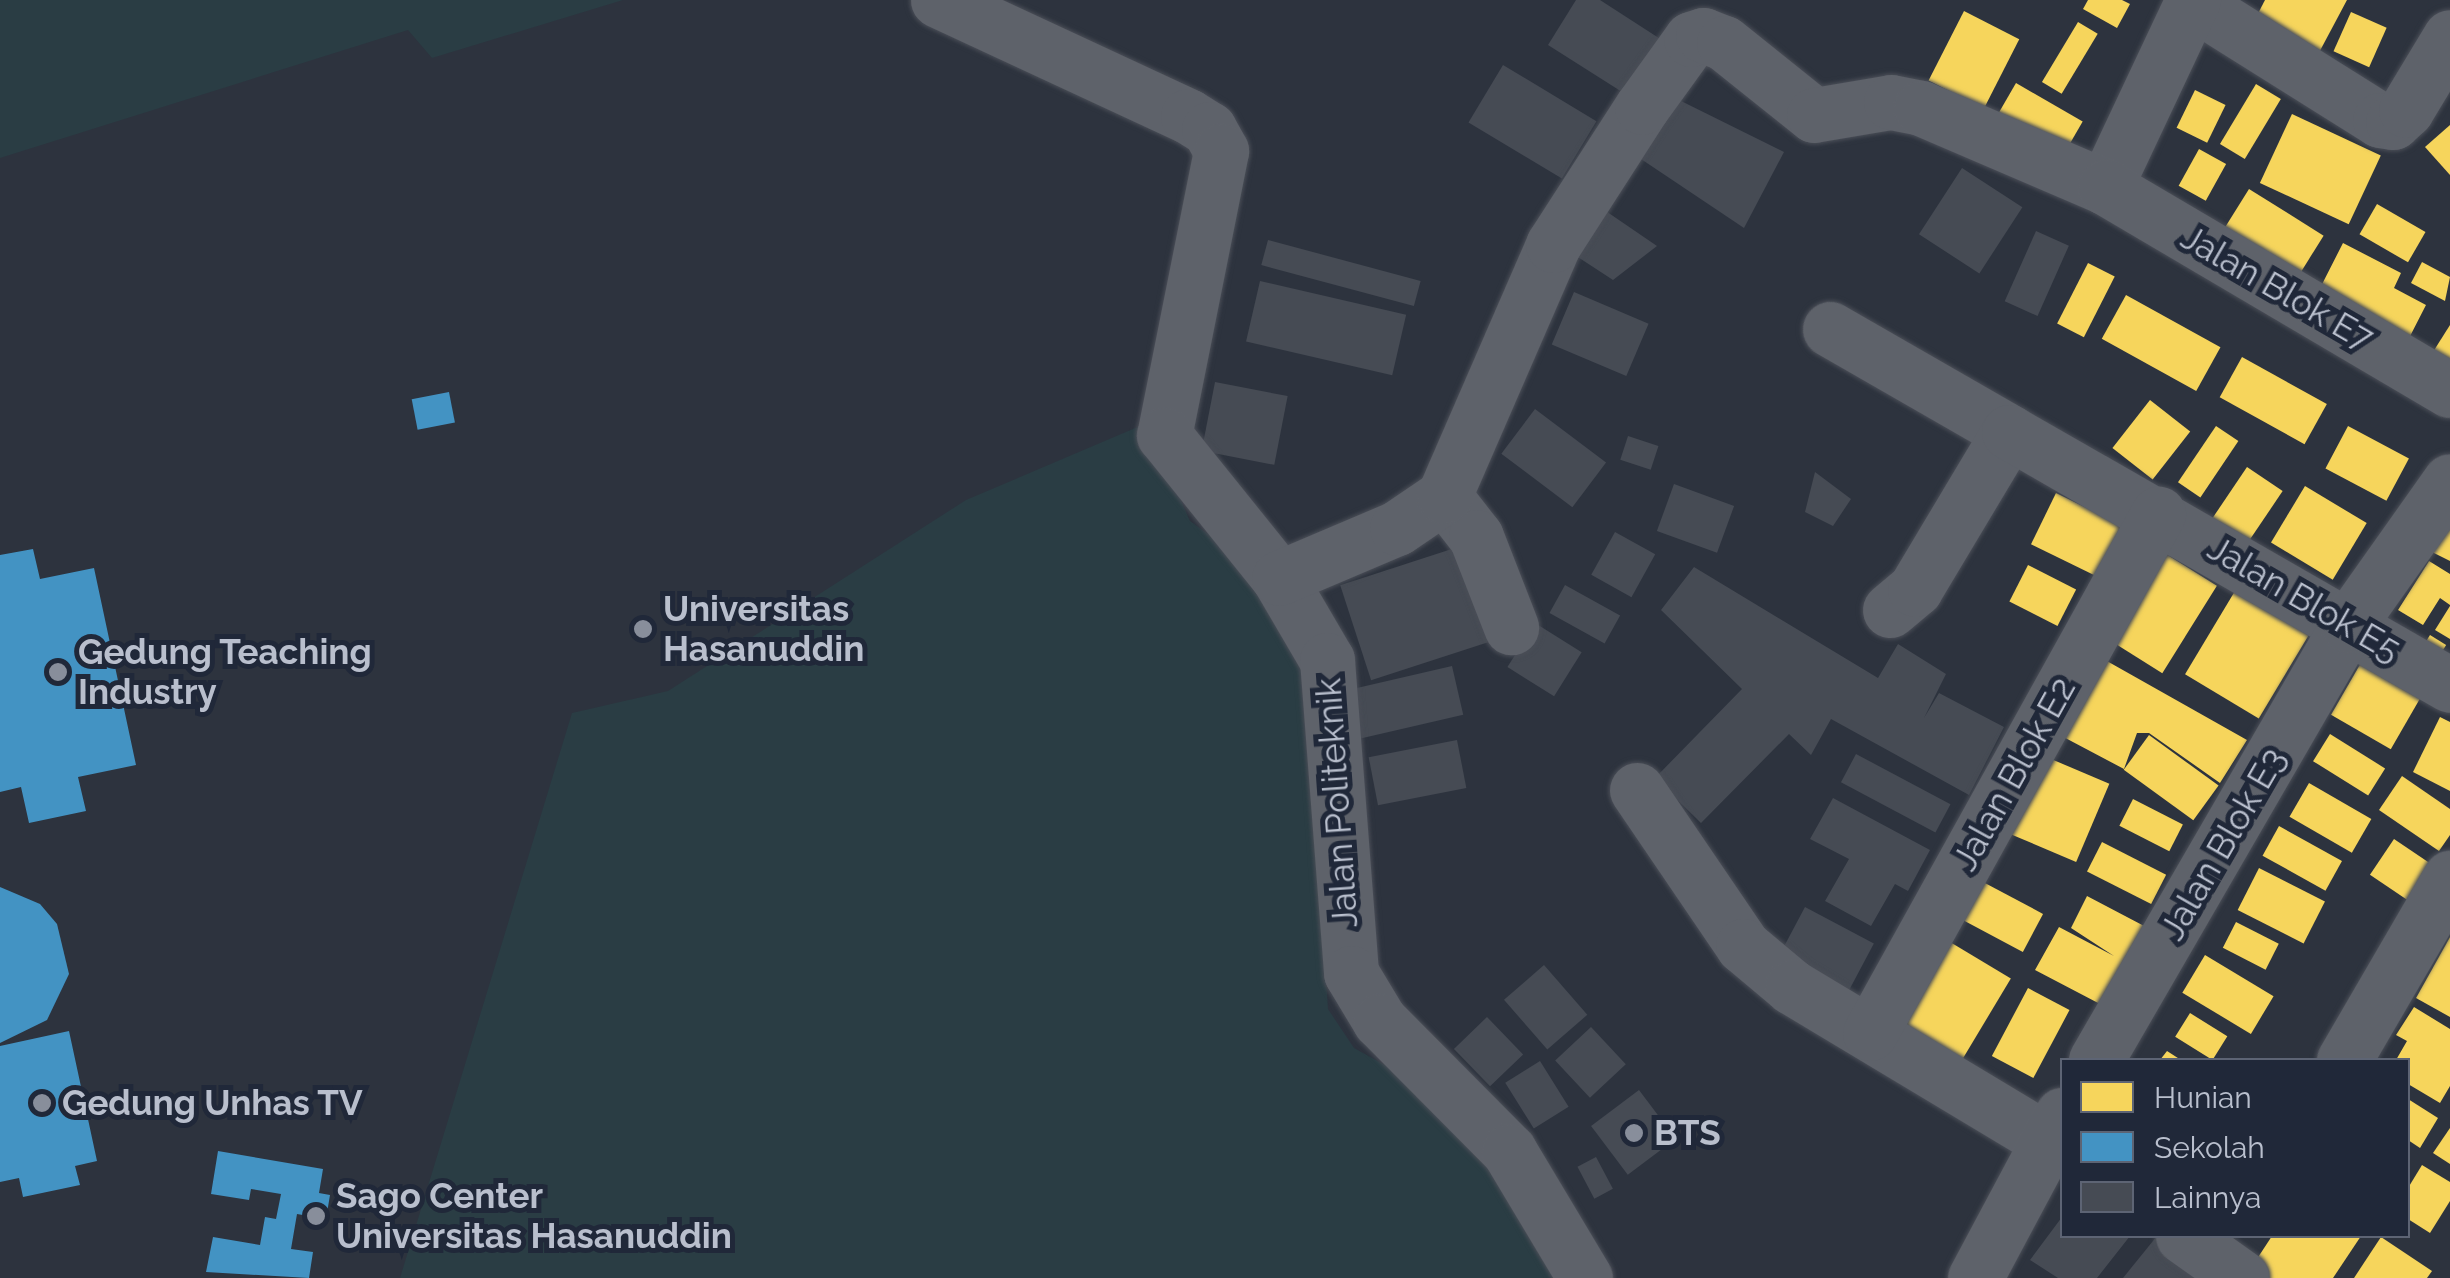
<!DOCTYPE html>
<style>
body{margin:0}
#map{position:relative;width:2450px;height:1278px;overflow:hidden;background:#2d333e;font-family:Raleway,sans-serif}
div>[style]{position:absolute}
.green>*{inset:0;background:#2a3d44}
.homes>*{inset:0;background:#f6d55c;transform-origin:0 0}
.schools>*{inset:0;background:#4393c3;transform-origin:0 0}
.building>*{inset:0;background:#464b54;transform-origin:0 0}
.roads{filter:drop-shadow(0 0 2px #4a4e57) drop-shadow(0 0 2px #4a4e57)}
.minor>*{height:55px;margin:-27.5px;padding:0 27.5px;transform-origin:27.5px;border-radius:27.5px;background:#5e626a}
.dots>*{width:28px;height:28px;translate:-50% -50%;box-sizing:border-box;border:5px solid #202839;border-radius:50%}
span{translate:-50% -50%;white-space:nowrap;text-align:center;line-height:1.15;-webkit-text-stroke:10px #202839;paint-order:stroke}
.street-label{font-size:35px;color:#b9bfcd}
.poi-label{font-size:35px;color:#b9bfcd;font-weight:700}
.left{translate:0 -50%;text-align:left}
.legend{position:absolute;left:2060px;top:1058px;width:350px;height:180px;box-sizing:border-box;background:#202839;border:2px solid #5d6474;margin:0;padding:12px 18px;list-style:none;font-size:30px;color:#b9bfcd}
.legend li{display:flex;align-items:center;gap:20px;height:50px}
.legend b{width:50px;border:2px solid #5d6474}
</style>
<div id="map">
<div class="green">
<i style="clip-path:polygon(0 0,623px 0,432px 58px,408px 30px,0 158px)"></i>
<i style="clip-path:polygon(1147px 423px,1190px 521px,1234px 553px,1306px 657px,1328px 1009px,1354px 1048px,1430px 1090px,1479px 1136px,1559px 1278px,400px 1278px,572px 713px,668px 691px,966px 500px)"></i>
</div>
<div class="homes">
<i style="clip-path:polygon(2088px 0,2122px 0,2130px 4px,2117px 28px,2083px 9px)"></i>
<i style="clip-path:polygon(2265px 0,2347px 0,2314px 62px,2250px 29px)"></i>
<i style="left:1964px;top:11px;width:62px;height:78px;rotate:27deg"></i>
<i style="left:2351px;top:12px;width:39px;height:43px;rotate:24deg"></i>
<i style="left:2078px;top:22px;width:23px;height:70px;rotate:31deg"></i>
<i style="left:2016px;top:83px;width:77px;height:46px;rotate:30deg"></i>
<i style="left:2256px;top:84px;width:29px;height:70px;rotate:31deg"></i>
<i style="left:2195px;top:90px;width:34px;height:42px;rotate:26deg"></i>
<i style="left:2292px;top:114px;width:98px;height:76px;rotate:25deg"></i>
<i style="clip-path:polygon(2450px 125px,2450px 175px,2425px 147px)"></i>
<i style="left:2199px;top:149px;width:31px;height:42px;rotate:29deg"></i>
<i style="left:2249px;top:189px;width:88px;height:54px;rotate:32deg"></i>
<i style="left:2377px;top:204px;width:56px;height:35px;rotate:30deg"></i>
<i style="clip-path:polygon(2343px 243px,2401px 273px,2394px 288px,2426px 305px,2405px 346px,2314px 300px)"></i>
<i style="clip-path:polygon(2422px 262px,2450px 277px,2445px 301px,2411px 283px)"></i>
<i style="left:2088px;top:263px;width:30px;height:68px;rotate:27deg"></i>
<i style="left:2126px;top:295px;width:108px;height:50px;rotate:29deg"></i>
<i style="clip-path:polygon(2450px 325px,2450px 378px,2426px 363px)"></i>
<i style="left:2242px;top:357px;width:97px;height:46px;rotate:29deg"></i>
<i style="left:2150px;top:400px;width:51px;height:61px;rotate:38deg"></i>
<i style="left:2216px;top:426px;width:27px;height:68px;rotate:34deg"></i>
<i style="left:2348px;top:426px;width:69px;height:48px;rotate:28deg"></i>
<i style="left:2247px;top:467px;width:43px;height:64px;rotate:34deg"></i>
<i style="left:2305px;top:486px;width:72px;height:66px;rotate:31deg"></i>
<i style="clip-path:polygon(2450px 487px,2450px 561px,2420px 546px)"></i>
<i style="left:2056px;top:493px;width:74px;height:57px;rotate:26deg"></i>
<i style="left:2166px;top:554px;width:60px;height:103px;rotate:32deg"></i>
<i style="clip-path:polygon(2429px 561px,2450px 574px,2450px 605px,2440px 598px,2423px 625px,2398px 610px)"></i>
<i style="left:2028px;top:565px;width:54px;height:41px;rotate:27deg"></i>
<i style="left:2235px;top:591px;width:86px;height:97px;rotate:31deg"></i>
<i style="clip-path:polygon(2450px 606px,2450px 639px,2435px 630px)"></i>
<i style="left:2430px;top:635px;width:19px;height:17px;rotate:32deg"></i>
<i style="clip-path:polygon(2098px 656px,2247px 740px,2220px 783px,2149px 733px,2137px 733px,2124px 769px,2054px 732px)"></i>
<i style="left:2362px;top:661px;width:69px;height:62px;rotate:30deg"></i>
<i style="clip-path:polygon(2440px 717px,2450px 722px,2450px 791px,2413px 772px)"></i>
<i style="left:2330px;top:734px;width:65px;height:32px;rotate:32deg"></i>
<i style="left:2149px;top:735px;width:86px;height:43px;rotate:36deg"></i>
<i style="left:2044px;top:756px;width:71px;height:85px;rotate:23deg"></i>
<i style="clip-path:polygon(2402px 776px,2450px 809px,2450px 835px,2439px 851px,2379px 810px)"></i>
<i style="left:2309px;top:783px;width:72px;height:39px;rotate:30deg"></i>
<i style="left:2133px;top:799px;width:56px;height:30px;rotate:27deg"></i>
<i style="left:2279px;top:826px;width:72px;height:34px;rotate:29deg"></i>
<i style="left:2394px;top:839px;width:59px;height:43px;rotate:34deg"></i>
<i style="left:2102px;top:842px;width:72px;height:33px;rotate:27deg"></i>
<i style="left:2259px;top:868px;width:74px;height:47px;rotate:27deg"></i>
<i style="left:1983px;top:882px;width:68px;height:43px;rotate:28deg"></i>
<i style="clip-path:polygon(2087px 896px,2146px 927px,2100px 1004px,2035px 970px,2059px 927px,2114px 956px,2071px 928px)"></i>
<i style="left:2236px;top:922px;width:48px;height:29px;rotate:27deg"></i>
<i style="clip-path:polygon(2450px 937px,2450px 1017px,2416px 998px)"></i>
<i style="left:1950px;top:942px;width:71px;height:106px;rotate:31deg"></i>
<i style="left:2205px;top:955px;width:80px;height:44px;rotate:31deg"></i>
<i style="left:2028px;top:988px;width:47px;height:77px;rotate:28deg"></i>
<i style="clip-path:polygon(2414px 1007px,2450px 1029px,2450px 1086px,2440px 1103px,2408px 1084px,2408px 1060px,2396px 1060px,2407px 1041px,2396px 1035px)"></i>
<i style="left:2190px;top:1013px;width:44px;height:28px;rotate:32deg"></i>
<i style="clip-path:polygon(2167px 1051px,2181px 1060px,2160px 1060px)"></i>
<i style="clip-path:polygon(2408px 1099px,2438px 1118px,2420px 1148px,2408px 1140px)"></i>
<i style="clip-path:polygon(2450px 1128px,2450px 1164px,2433px 1153px)"></i>
<i style="clip-path:polygon(2422px 1165px,2450px 1182px,2450px 1201px,2430px 1233px,2408px 1219px,2408px 1188px)"></i>
<i style="clip-path:polygon(2272px 1236px,2361px 1236px,2333px 1278px,2259px 1278px,2249px 1271px)"></i>
<i style="clip-path:polygon(2381px 1237px,2432px 1271px,2427px 1278px,2354px 1278px)"></i>
</div>
<div class="schools">
<i style="left:449px;top:392px;width:31px;height:38px;rotate:79deg"></i>
<i style="clip-path:polygon(33px 549px,40px 579px,94px 568px,136px 765px,78px 777px,86px 811px,29px 823px,21px 787px,0 792px,0 555px)"></i>
<i style="clip-path:polygon(0 887px,40px 904px,57px 924px,69px 974px,47px 1020px,0 1043px)"></i>
<i style="clip-path:polygon(69px 1031px,97px 1161px,75px 1166px,80px 1185px,23px 1197px,19px 1178px,0 1182px,0 1046px)"></i>
<i style="clip-path:polygon(218px 1151px,323px 1169px,319px 1193px,330px 1195px,326px 1219px,297px 1214px,291px 1249px,313px 1252px,309px 1278px,206px 1272px,213px 1237px,260px 1245px,265px 1217px,276px 1219px,281px 1194px,251px 1189px,249px 1200px,211px 1194px)"></i>
</div>
<div class="building">
<i style="clip-path:polygon(1576px 0,1600px 0,1665px 42px,1630px 97px,1548px 45px)"></i>
<i style="left:1503px;top:65px;width:109px;height:67px;rotate:31deg"></i>
<i style="clip-path:polygon(1675px 98px,1784px 152px,1744px 228px,1635px 155px)"></i>
<i style="left:1962px;top:168px;width:72px;height:79px;rotate:33deg"></i>
<i style="clip-path:polygon(1597px 205px,1657px 246px,1613px 280px,1561px 246px)"></i>
<i style="left:2036px;top:231px;width:36px;height:77px;rotate:24deg"></i>
<i style="left:1268px;top:240px;width:158px;height:26px;rotate:15deg"></i>
<i style="left:1260px;top:281px;width:150px;height:62px;rotate:13deg"></i>
<i style="left:1574px;top:292px;width:81px;height:57px;rotate:23deg"></i>
<i style="left:1215px;top:382px;width:74px;height:70px;rotate:11deg"></i>
<i style="left:1535px;top:409px;width:89px;height:56px;rotate:37deg"></i>
<i style="left:1628px;top:436px;width:32px;height:25px;rotate:18deg"></i>
<i style="clip-path:polygon(1815px 472px,1851px 499px,1833px 526px,1805px 512px)"></i>
<i style="left:1674px;top:484px;width:64px;height:50px;rotate:20deg"></i>
<i style="left:1615px;top:532px;width:46px;height:49px;rotate:29deg"></i>
<i style="left:1461px;top:546px;width:100px;height:127px;rotate:72deg"></i>
<i style="clip-path:polygon(1694px 567px,1878px 678px,1898px 644px,1946px 674px,1924px 718px,1939px 693px,2004px 727px,1969px 795px,1831px 719px,1811px 755px,1789px 734px,1701px 823px,1655px 778px,1742px 689px,1661px 610px)"></i>
<i style="left:1565px;top:585px;width:63px;height:32px;rotate:29deg"></i>
<i style="left:1535px;top:623px;width:55px;height:52px;rotate:32deg"></i>
<i style="left:1452px;top:666px;width:50px;height:112px;rotate:77deg"></i>
<i style="left:1457px;top:740px;width:49px;height:90px;rotate:79deg"></i>
<i style="left:1856px;top:754px;width:107px;height:32px;rotate:28deg"></i>
<i style="clip-path:polygon(1833px 798px,1930px 850px,1908px 891px,1895px 884px,1871px 926px,1825px 901px,1849px 859px,1810px 839px)"></i>
<i style="left:1805px;top:907px;width:78px;height:67px;rotate:28deg"></i>
<i style="left:1544px;top:965px;width:66px;height:53px;rotate:49deg"></i>
<i style="left:1487px;top:1017px;width:52px;height:46px;rotate:46deg"></i>
<i style="left:1591px;top:1027px;width:51px;height:49px;rotate:47deg"></i>
<i style="left:1540px;top:1061px;width:54px;height:41px;rotate:58deg"></i>
<i style="left:1639px;top:1090px;width:61px;height:60px;rotate:53deg"></i>
<i style="left:1596px;top:1157px;width:36px;height:21px;rotate:62deg"></i>
<i style="clip-path:polygon(2062px 1217px,2062px 1236px,2130px 1236px,2097px 1278px,2058px 1278px,2030px 1260px)"></i>
<i style="clip-path:polygon(2157px 1236px,2221px 1278px,2123px 1278px)"></i>
</div>
<div class="roads">
<div class="minor">
<i style="left:938px;top:0;width:276px;rotate:24.9deg"></i>
<i style="left:1188px;top:116px;width:25px;rotate:32deg"></i>
<i style="left:1209px;top:129px;width:25px;rotate:61deg"></i>
<i style="left:1221px;top:151px;width:290px;rotate:101.3deg"></i>
<i style="left:1164px;top:435px;width:184px;rotate:51.2deg"></i>
<i style="left:1279px;top:578px;width:95px;rotate:59.7deg"></i>
<i style="left:1327px;top:660px;width:314px;rotate:85.6deg"></i>
<i style="left:1351px;top:973px;width:56px;rotate:58.9deg"></i>
<i style="left:1380px;top:1021px;width:183px;rotate:45.2deg"></i>
<i style="left:1509px;top:1151px;width:148px;rotate:59.1deg"></i>
<i style="left:2192px;top:2px;width:222px;rotate:32.1deg"></i>
<i style="left:2380px;top:120px;width:13px;rotate:9deg"></i>
<i style="left:2393px;top:122px;width:18px;rotate:-43deg"></i>
<i style="left:2406px;top:110px;width:85px;rotate:-58.9deg"></i>
<i style="left:2105px;top:187px;width:207px;rotate:-64.8deg"></i>
<i style="left:1830px;top:329px;width:207px;rotate:29.9deg"></i>
<i style="left:1444px;top:496px;width:52px;rotate:52deg"></i>
<i style="left:1476px;top:537px;width:97px;rotate:68.7deg"></i>
<i style="left:1279px;top:578px;width:128px;rotate:-23deg"></i>
<i style="left:1397px;top:528px;width:57px;rotate:-34.2deg"></i>
<i style="left:1444px;top:496px;width:274px;rotate:-66.5deg"></i>
<i style="left:1553px;top:245px;width:164px;rotate:-57.2deg"></i>
<i style="left:1642px;top:107px;width:84px;rotate:-54.2deg"></i>
<i style="left:1691px;top:39px;width:13px;rotate:-18deg"></i>
<i style="left:1703px;top:35px;width:22px;rotate:21deg"></i>
<i style="left:1724px;top:43px;width:115px;rotate:38.7deg"></i>
<i style="left:1814px;top:115px;width:78px;rotate:-9.6deg"></i>
<i style="left:1891px;top:102px;width:31px;rotate:11deg"></i>
<i style="left:1921px;top:108px;width:200px;rotate:23.2deg"></i>
<i style="left:2105px;top:187px;width:400px;rotate:30.5deg"></i>
<i style="left:1890px;top:610px;width:33px;rotate:-40deg"></i>
<i style="left:1915px;top:589px;width:183px;rotate:-59.1deg"></i>
<i style="left:2009px;top:432px;width:508px;rotate:29.84deg"></i>
<i style="left:1637px;top:790px;width:189px;rotate:55.8deg"></i>
<i style="left:1743px;top:946px;width:64px;rotate:39.9deg"></i>
<i style="left:1792px;top:987px;width:315px;rotate:31deg"></i>
<i style="left:1870px;top:1033px;width:594px;rotate:-60.97deg"></i>
<i style="left:2096px;top:1060px;width:503px;rotate:-59.92deg"></i>
<i style="left:2348px;top:625px;width:176px;rotate:-54.7deg"></i>
<i style="left:2344px;top:1060px;width:211px;rotate:-59.8deg"></i>
<i style="left:2183px;top:1236px;width:72px;rotate:35.4deg"></i>
<i style="left:1975px;top:1278px;width:185px;rotate:-61.9deg"></i>
</div>
</div>
<div class="dots">
<i style="left:643px;top:629px;background:#888e9b"></i>
<i style="left:58px;top:672px;background:#888e9b"></i>
<i style="left:42px;top:1103px;background:#888e9b"></i>
<i style="left:1634px;top:1133px;background:#888e9b"></i>
<i style="left:316px;top:1216px;background:#888e9b"></i>
</div>
<div class="street-label">
<span style="left:2277px;top:288px;rotate:30deg">Jalan Blok E7</span>
<span style="left:2304px;top:599px;rotate:30deg">Jalan Blok E5</span>
<span style="left:2014px;top:774px;rotate:-61deg">Jalan Blok E2</span>
<span style="left:1337px;top:803px;rotate:-94deg">Jalan Politeknik</span>
<span style="left:2223px;top:844px;rotate:-60deg">Jalan Blok E3</span>
</div>
<div class="poi-label">
<span class="left" style="left:663px;top:629px">Universitas<br>Hasanuddin</span>
<span class="left" style="left:78px;top:672px">Gedung Teaching<br>Industry</span>
<span class="left" style="left:62px;top:1103px">Gedung Unhas TV</span>
<span class="left" style="left:1654px;top:1133px">BTS</span>
<span class="left" style="left:336px;top:1216px">Sago Center<br>Universitas Hasanuddin</span>
</div>
<ul class="legend">
<li><b style="height:28px;background:#f6d55c"></b>Hunian</li>
<li><b style="height:28px;background:#4393c3"></b>Sekolah</li>
<li><b style="height:28px;background:#464b54"></b>Lainnya</li>
</ul>
</div>
